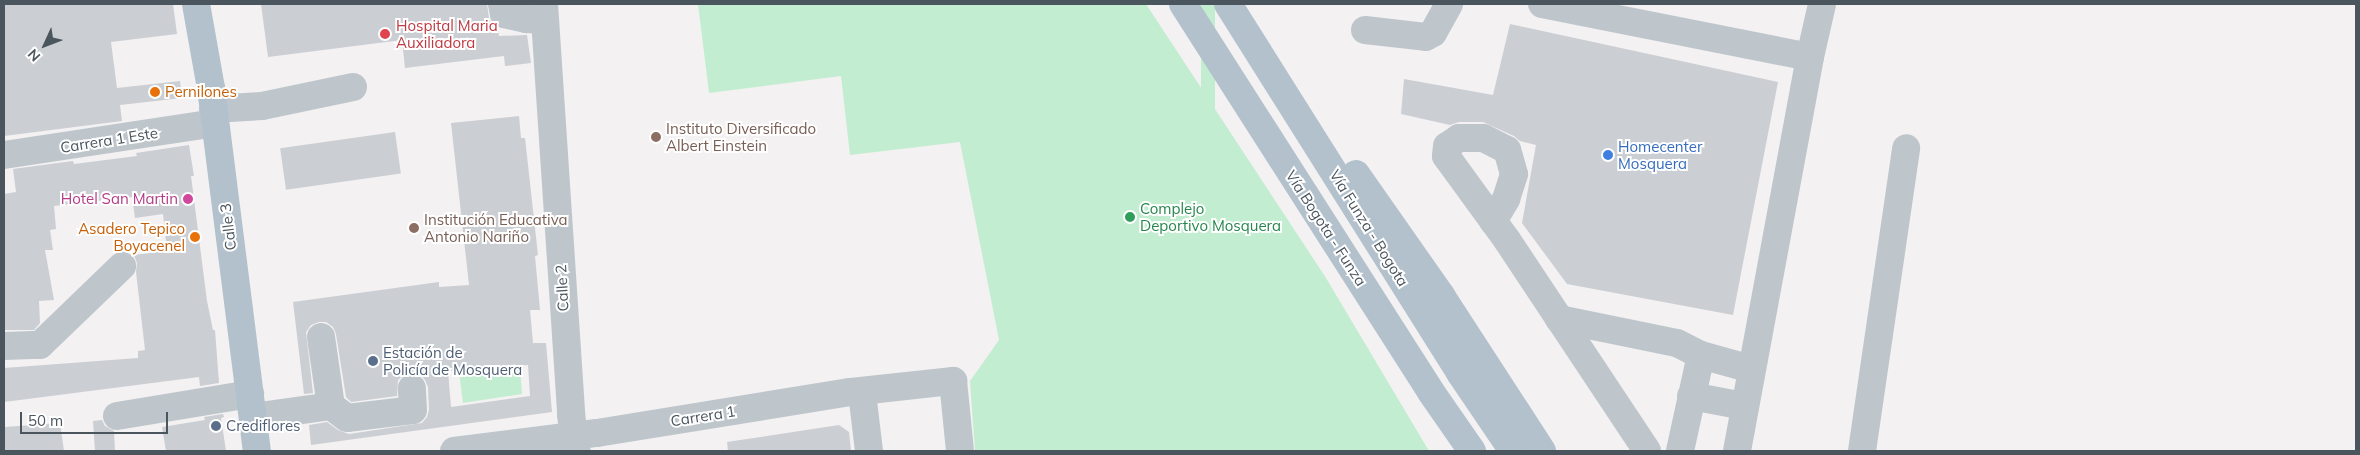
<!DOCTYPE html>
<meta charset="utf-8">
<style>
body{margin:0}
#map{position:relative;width:2360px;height:455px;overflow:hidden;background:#f3f1f1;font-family:Mulish,sans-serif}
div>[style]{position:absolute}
.green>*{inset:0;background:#c3edd1;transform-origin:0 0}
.building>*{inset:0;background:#cbced3;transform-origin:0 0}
.minor>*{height:28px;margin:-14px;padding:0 14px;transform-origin:14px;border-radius:14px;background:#bec6cc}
.major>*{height:28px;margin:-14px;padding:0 14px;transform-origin:14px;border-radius:14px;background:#b3c1cd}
.dots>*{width:14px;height:14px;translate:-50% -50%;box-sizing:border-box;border:2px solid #fff;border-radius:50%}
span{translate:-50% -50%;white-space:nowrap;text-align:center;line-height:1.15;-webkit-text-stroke:4px #fff;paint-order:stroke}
.health-label{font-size:15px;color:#be3a42}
.left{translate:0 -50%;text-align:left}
.food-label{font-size:15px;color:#c56008}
.right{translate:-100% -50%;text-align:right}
.education-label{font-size:15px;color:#785e54}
.street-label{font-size:15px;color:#4a555d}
.shop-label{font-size:15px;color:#366cbe}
.hotel-label{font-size:15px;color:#b23c85}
.leisure-label{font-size:15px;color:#27864d}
.service-label{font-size:15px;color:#4e5e75}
.frame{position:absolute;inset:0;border:5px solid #4a555d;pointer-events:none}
.north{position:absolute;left:20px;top:20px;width:50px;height:50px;-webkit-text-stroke:4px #fff;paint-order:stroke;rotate:227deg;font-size:14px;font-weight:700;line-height:20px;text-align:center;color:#4a555d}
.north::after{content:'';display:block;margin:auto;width:18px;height:22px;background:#4a555d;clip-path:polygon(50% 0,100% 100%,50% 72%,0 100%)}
.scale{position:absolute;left:20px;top:412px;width:148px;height:22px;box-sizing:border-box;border:2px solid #4a555d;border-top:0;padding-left:6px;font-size:15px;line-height:18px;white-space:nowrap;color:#4a555d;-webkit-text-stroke:4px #fff;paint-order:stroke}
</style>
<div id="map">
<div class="green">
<i style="clip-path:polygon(698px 4px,1146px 4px,1326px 278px,1429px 451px,975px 451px,970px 381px,999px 340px,960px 142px,850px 155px,841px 76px,709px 93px)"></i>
<i style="left:1201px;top:4px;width:14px;height:529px"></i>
<i style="clip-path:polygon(520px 367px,522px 394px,463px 403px,459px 372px)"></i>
</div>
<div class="building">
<i style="clip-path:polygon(4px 4px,173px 4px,177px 34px,111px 42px,117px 88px,180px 81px,182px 98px,120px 105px,122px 121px,4px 136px)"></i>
<i style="clip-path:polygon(261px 4px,487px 4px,489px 18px,492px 24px,498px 28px,499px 36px,527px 35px,531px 63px,505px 66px,504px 56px,405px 68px,402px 40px,268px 57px)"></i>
<i style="clip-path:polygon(1510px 24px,1778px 82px,1733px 315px,1567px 284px,1522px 223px,1536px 145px,1520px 141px,1514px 136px,1483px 122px,1459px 122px,1450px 125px,1401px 114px,1404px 79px,1493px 95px)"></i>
<i style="clip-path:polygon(evenodd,519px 116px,521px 138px,525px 138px,538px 255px,535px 256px,540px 310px,530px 310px,533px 343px,546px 343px,552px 412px,311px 445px,309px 425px,327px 422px,338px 430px,349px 434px,422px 423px,427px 417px,429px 410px,428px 387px,425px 380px,420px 374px,411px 372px,404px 375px,398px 380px,397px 396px,351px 402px,346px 397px,336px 334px,333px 327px,326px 322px,319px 322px,311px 325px,306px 332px,313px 393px,304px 394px,293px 302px,439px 282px,439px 287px,469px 285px,451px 123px,519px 116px,528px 365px,530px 396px,451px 407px,448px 371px,528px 365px)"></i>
<i style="left:395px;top:132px;width:42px;height:116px;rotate:82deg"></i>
<i style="clip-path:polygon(189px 145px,194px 176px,191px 176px,207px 301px,213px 330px,215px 330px,219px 383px,200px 386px,199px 377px,4px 402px,4px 368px,138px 358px,138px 351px,145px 350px,136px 272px,137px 263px,134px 255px,167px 251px,163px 214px,135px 218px,132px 197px,54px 206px,56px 229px,50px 230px,53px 250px,45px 250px,54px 300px,39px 301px,40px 323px,34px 330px,4px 330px,4px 194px,16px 192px,13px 169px,73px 161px,74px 164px,137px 156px,136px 153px)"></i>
<i style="clip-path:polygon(223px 414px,224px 417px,221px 418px,226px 451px,166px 451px,162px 427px,205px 420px,204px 417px)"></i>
<i style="clip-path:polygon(102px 420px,105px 426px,114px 431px,115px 451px,95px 451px,93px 421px)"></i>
<i style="clip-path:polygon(60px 423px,64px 451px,4px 451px,4px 427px)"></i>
<i style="clip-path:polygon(839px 425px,849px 432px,851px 451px,728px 451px,727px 442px)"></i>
</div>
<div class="minor">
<i style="left:502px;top:4px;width:10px;rotate:79deg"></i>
<i style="left:504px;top:14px;width:23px;rotate:13deg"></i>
<i style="left:526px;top:19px;width:19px;rotate:3deg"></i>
<i style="left:544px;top:4px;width:412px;rotate:86.2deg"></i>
<i style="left:571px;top:415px;width:36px;rotate:81deg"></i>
<i style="left:1542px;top:4px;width:273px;rotate:11.2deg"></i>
<i style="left:1365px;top:30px;width:61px;rotate:6.5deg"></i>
<i style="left:1426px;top:37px;width:8px;rotate:-30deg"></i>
<i style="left:1433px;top:33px;width:33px;rotate:-61deg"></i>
<i style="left:213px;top:109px;width:49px;rotate:-3.5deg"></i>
<i style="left:262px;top:106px;width:93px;rotate:-11.8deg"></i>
<i style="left:4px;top:155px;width:213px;rotate:-8.6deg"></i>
<i style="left:1493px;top:221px;width:26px;rotate:-59deg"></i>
<i style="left:1506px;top:199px;width:26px;rotate:-72deg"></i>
<i style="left:1514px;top:174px;width:25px;rotate:-106deg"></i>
<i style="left:1507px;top:150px;width:27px;rotate:-153deg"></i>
<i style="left:1483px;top:138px;width:24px;rotate:180deg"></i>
<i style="left:1459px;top:138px;width:14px;rotate:146deg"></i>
<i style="left:1447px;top:146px;width:10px;rotate:96deg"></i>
<i style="left:1446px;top:156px;width:104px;rotate:54deg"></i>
<i style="left:1507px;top:240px;width:253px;rotate:56.4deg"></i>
<i style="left:1559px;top:319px;width:120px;rotate:11.5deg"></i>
<i style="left:1677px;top:343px;width:27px;rotate:27deg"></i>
<i style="left:1701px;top:355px;width:52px;rotate:15.6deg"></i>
<i style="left:321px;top:337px;width:70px;rotate:81.8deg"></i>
<i style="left:4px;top:346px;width:36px;rotate:-2deg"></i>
<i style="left:40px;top:345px;width:114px;rotate:-43.9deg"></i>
<i style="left:862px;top:393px;width:58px;rotate:83.1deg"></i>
<i style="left:1691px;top:396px;width:54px;rotate:10.7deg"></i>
<i style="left:117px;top:416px;width:135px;rotate:-9.4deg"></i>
<i style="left:253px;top:417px;width:79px;rotate:-8deg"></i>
<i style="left:331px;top:406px;width:20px;rotate:37deg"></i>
<i style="left:347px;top:418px;width:66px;rotate:-6.9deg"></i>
<i style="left:413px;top:410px;width:22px;rotate:-93deg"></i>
<i style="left:454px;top:451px;width:144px;rotate:-7.2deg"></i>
<i style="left:597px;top:433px;width:257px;rotate:-9.2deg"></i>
<i style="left:851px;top:392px;width:103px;rotate:-6.2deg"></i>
<i style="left:953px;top:381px;width:70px;rotate:84.3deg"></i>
<i style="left:1680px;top:451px;width:98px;rotate:-77.7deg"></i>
<i style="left:1737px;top:451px;width:401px;rotate:-79.5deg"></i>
<i style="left:1810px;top:57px;width:54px;rotate:-77.2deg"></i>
<i style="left:1862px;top:451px;width:306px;rotate:-81.7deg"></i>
</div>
<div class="major">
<i style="left:196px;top:4px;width:85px;rotate:79.9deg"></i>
<i style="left:211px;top:88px;width:366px;rotate:82.8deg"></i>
<i style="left:1183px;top:4px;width:460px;rotate:57.4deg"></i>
<i style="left:1431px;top:392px;width:72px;rotate:55.2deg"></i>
<i style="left:1228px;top:4px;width:436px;rotate:57.8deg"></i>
<i style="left:1460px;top:373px;width:94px;rotate:55.8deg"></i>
<i style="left:1356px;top:174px;width:150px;rotate:55deg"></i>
<i style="left:1442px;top:297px;width:184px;rotate:57deg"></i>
</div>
<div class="dots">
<i style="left:385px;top:34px;background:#e0444e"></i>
<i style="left:155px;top:92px;background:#e8710a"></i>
<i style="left:656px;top:137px;background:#8d6e63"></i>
<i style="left:1608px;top:155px;background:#3f7fe0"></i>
<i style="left:188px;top:199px;background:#d1479c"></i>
<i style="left:1130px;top:217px;background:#2e9e5b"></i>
<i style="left:414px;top:228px;background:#8d6e63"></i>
<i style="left:195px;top:237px;background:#e8710a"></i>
<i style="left:373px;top:361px;background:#5c6f8a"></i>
<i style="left:216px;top:426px;background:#5c6f8a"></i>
</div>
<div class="health-label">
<span class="left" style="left:396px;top:34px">Hospital Maria<br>Auxiliadora</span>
</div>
<div class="food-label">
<span class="left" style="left:165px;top:92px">Pernilones</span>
<span class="right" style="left:185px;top:237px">Asadero Tepico<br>Boyacenel</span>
</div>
<div class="education-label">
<span class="left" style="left:666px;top:137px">Instituto Diversificado<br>Albert Einstein</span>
<span class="left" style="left:424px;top:228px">Institución Educativa<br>Antonio Nariño</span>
</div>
<div class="street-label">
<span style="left:109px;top:140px;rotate:-9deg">Carrera 1 Este</span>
<span style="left:228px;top:227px;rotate:-97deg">Calle 3</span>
<span style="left:1326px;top:228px;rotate:57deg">Vía Bogota - Funza</span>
<span style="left:1369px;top:228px;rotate:58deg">Vía Funza - Bogota</span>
<span style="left:562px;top:288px;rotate:-93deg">Calle 2</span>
<span style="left:703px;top:416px;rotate:-9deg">Carrera 1</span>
</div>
<div class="shop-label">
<span class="left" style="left:1618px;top:155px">Homecenter<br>Mosquera</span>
</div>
<div class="hotel-label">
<span class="right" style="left:178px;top:199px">Hotel San Martin</span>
</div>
<div class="leisure-label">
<span class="left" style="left:1140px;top:217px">Complejo<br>Deportivo Mosquera</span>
</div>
<div class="service-label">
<span class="left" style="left:383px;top:361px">Estación de<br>Policía de Mosquera</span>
<span class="left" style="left:226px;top:426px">Crediflores</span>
</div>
<div class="frame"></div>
<div class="north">N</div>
<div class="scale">50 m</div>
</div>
